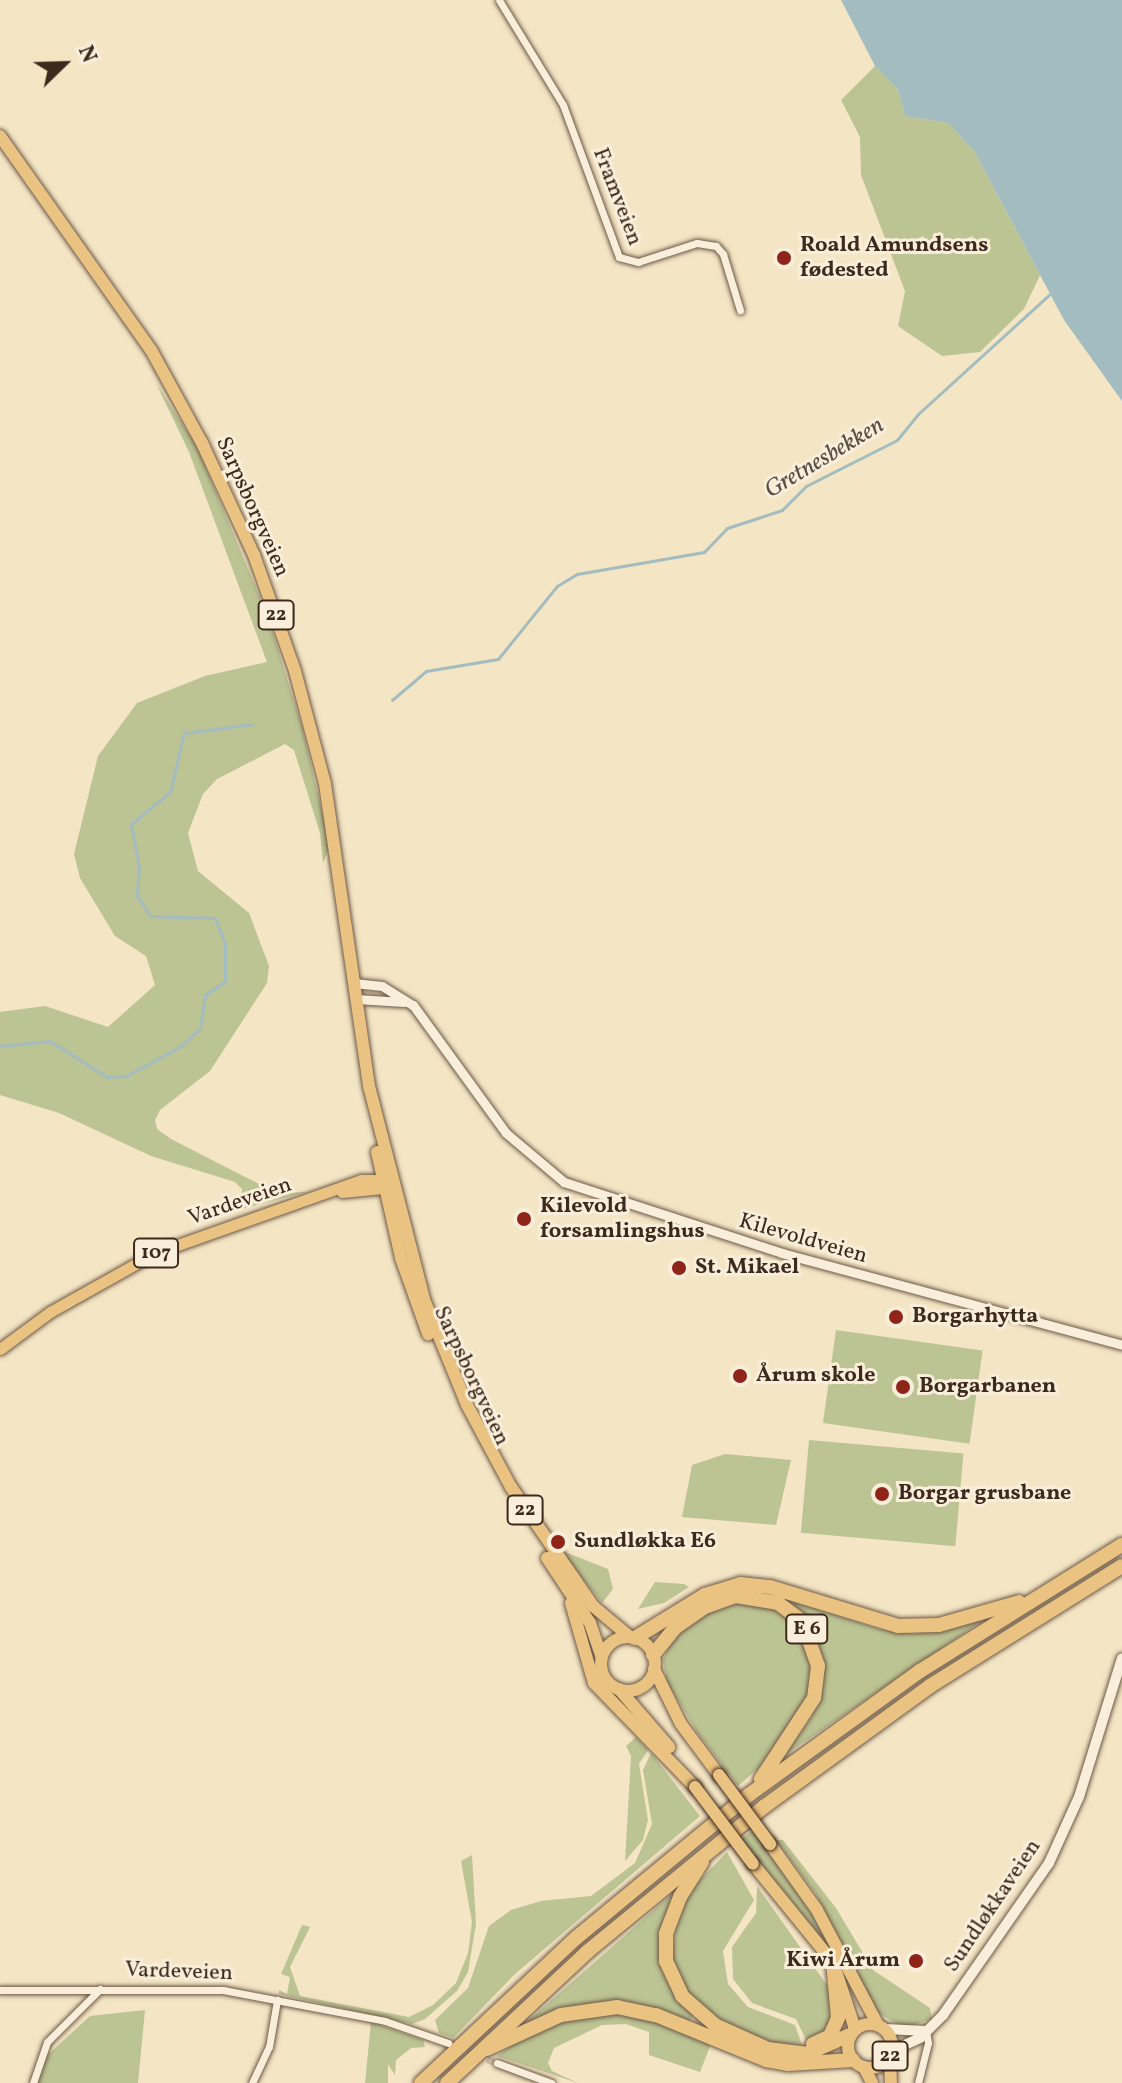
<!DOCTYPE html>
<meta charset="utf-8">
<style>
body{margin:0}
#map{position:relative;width:1122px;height:2083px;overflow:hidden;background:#f4e5c4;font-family:Vollkorn,serif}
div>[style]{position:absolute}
.green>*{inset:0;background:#bcc493;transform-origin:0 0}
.water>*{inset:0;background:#a3bcc0}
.stream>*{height:3px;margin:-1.5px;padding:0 1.5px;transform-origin:1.5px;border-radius:1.5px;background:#a3bcc0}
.minor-tunnel>*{height:7px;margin-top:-3.5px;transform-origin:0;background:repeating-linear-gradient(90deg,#d0bfa3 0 7px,transparent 0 10.5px)}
.roads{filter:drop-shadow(0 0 2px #6c5847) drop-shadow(0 0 2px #6c5847)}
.minor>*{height:7px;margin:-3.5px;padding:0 3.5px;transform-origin:3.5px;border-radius:3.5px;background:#f8eed9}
.tertiary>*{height:9px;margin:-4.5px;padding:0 4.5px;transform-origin:4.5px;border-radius:4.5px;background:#f8eed9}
.secondary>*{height:10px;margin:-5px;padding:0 5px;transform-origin:5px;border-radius:5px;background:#f8eed9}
.primary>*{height:11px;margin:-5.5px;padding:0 5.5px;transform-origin:5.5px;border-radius:5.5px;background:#eac282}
.trunk>*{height:12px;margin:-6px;padding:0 6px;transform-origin:6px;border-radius:6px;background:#eac282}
.trunk>.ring{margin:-6px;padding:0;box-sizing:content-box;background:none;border:12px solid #eac282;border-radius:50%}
.motorway>*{height:14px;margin:-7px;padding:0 7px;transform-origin:7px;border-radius:7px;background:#eac282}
.bridges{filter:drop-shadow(0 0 2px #3e291d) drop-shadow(0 0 2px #3e291d)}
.trunk-bridge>*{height:12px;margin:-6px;padding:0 6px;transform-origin:6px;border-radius:6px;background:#eac282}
.dots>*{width:22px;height:22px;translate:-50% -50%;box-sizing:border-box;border:4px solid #f8eed9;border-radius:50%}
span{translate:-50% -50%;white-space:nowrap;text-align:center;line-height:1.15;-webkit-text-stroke:6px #f8eed9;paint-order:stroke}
.shield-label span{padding:2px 6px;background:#f8eed9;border:2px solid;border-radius:6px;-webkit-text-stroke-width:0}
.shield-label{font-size:20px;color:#3e291d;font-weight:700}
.street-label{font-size:22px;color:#3e291d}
.poi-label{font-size:22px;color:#3e291d;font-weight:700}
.left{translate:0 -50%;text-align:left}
.right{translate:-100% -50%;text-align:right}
.water-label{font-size:24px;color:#574e46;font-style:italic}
.north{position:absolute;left:24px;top:24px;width:80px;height:80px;-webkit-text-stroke:6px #f8eed9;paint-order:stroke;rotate:67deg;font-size:22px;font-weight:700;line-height:32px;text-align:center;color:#3e291d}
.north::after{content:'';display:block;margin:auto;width:28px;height:36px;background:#3e291d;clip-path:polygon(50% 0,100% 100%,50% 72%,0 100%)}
</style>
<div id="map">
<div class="green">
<i style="clip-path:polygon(875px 66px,898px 90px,905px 116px,948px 123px,974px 151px,1040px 275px,1024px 309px,980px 352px,942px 356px,898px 326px,905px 291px,861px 175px,860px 137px,841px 100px)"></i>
<i style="clip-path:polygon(156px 383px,197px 447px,267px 614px,303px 730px,330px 846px,323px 863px,320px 833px,294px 750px,285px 744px,217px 779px,203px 794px,188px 833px,198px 871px,249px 913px,269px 966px,267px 983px,210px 1071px,160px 1110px,155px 1120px,157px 1129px,171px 1139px,259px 1184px,281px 1193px,307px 1192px,242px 1209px,242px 1189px,235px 1182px,151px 1156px,59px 1113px,0 1095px,0 1012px,45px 1006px,108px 1027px,155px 985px,146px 956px,115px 936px,80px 878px,74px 854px,98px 756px,137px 703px,205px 676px,267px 662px,189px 452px)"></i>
<i style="left:836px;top:1330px;width:148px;height:94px;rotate:8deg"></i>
<i style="left:809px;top:1440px;width:155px;height:93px;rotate:5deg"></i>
<i style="clip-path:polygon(725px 1454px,791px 1460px,776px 1525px,682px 1517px,692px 1465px)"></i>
<i style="clip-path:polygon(560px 1550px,608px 1569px,613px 1589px,602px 1603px)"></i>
<i style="clip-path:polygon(655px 1582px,684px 1584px,689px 1587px,664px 1603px,638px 1609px)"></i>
<i style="clip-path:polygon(742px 1602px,768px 1606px,798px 1626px,813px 1667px,805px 1705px,761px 1766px,738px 1786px,697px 1732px,667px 1682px,663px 1660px,672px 1639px,703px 1615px)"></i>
<i style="clip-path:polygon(794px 1602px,878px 1629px,914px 1634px,989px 1616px,785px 1755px,812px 1716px,822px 1666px,815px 1634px,791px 1606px)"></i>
<i style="clip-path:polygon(636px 1737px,648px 1750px,639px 1764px,648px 1820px,643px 1840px,625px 1861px,631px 1756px,626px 1746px)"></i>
<i style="clip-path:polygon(651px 1753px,700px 1816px,515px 1974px,453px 2038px,439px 2033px,435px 2020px,468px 1988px,489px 1926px,511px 1910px,541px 1901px,591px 1896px,635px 1863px,652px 1824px,643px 1770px)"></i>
<i style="clip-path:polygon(752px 1831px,808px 1905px,839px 1961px,741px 1839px)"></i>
<i style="clip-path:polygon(776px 1840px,783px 1840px,836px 1908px,873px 1970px,930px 2008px,932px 2019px,904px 2028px,873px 2010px,816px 1894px)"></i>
<i style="clip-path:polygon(727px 1852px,754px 1900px,723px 1951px,728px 1984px,748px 2007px,795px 2025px,802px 2045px,777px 2047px,724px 2024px,684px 1990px,672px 1964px,677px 1915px,695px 1885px)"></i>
<i style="clip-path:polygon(472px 1855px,476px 1924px,468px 1972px,457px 1991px,425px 2019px,412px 2024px,279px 1994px,279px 1990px,287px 1994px,290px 1977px,281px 1974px,302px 1925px,310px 1927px,290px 1967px,300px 1996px,409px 2017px,433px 2005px,456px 1983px,468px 1953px,472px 1922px,461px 1861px)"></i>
<i style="clip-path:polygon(681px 1886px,665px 1973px,675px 1996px,694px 2015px,687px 2024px,609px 2002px,576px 2007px,520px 2028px)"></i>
<i style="clip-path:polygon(757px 1886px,831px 1991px,829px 2032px,807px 2042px,796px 2019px,752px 2003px,733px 1979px,732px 1947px,756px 1913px)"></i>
<i style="clip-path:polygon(145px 2010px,138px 2083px,37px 2083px,40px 2062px,90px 2016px)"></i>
<i style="clip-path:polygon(634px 2013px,711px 2044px,700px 2072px,649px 2055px,649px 2032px,626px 2024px,602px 2025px,554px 2048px,548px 2063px,552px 2071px,578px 2083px,497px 2056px,517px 2041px,569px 2017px)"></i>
<i style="clip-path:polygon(371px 2022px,423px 2040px,425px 2047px,411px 2048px,396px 2060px,395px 2075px,388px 2064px,388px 2083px,365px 2083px)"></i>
</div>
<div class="water">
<i style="clip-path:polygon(841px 0,1122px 0,1122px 401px,1064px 320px,974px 151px,948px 123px,905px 116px,898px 90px,875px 66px)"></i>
</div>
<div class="stream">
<i style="left:392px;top:700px;width:45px;rotate:-40.5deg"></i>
<i style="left:426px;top:671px;width:73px;rotate:-9.5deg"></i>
<i style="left:498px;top:659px;width:94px;rotate:-51.1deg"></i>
<i style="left:557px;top:586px;width:23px;rotate:-31deg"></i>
<i style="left:577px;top:574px;width:129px;rotate:-9.8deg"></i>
<i style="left:704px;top:552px;width:33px;rotate:-46deg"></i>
<i style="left:727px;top:528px;width:58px;rotate:-18.1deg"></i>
<i style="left:782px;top:510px;width:34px;rotate:-45deg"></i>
<i style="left:806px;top:486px;width:102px;rotate:-26.8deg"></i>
<i style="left:897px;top:440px;width:33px;rotate:-51deg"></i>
<i style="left:918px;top:414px;width:183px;rotate:-42.3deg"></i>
<i style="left:0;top:1046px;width:50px;rotate:-5.7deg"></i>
<i style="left:50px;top:1041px;width:67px;rotate:32.3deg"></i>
<i style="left:107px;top:1077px;width:19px;rotate:-3deg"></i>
<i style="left:126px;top:1076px;width:63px;rotate:-28.6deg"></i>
<i style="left:181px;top:1046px;width:26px;rotate:-43deg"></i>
<i style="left:200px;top:1028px;width:33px;rotate:-81deg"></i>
<i style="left:205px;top:995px;width:24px;rotate:-35deg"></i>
<i style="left:225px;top:981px;width:37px;rotate:-90deg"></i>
<i style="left:225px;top:944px;width:28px;rotate:-111deg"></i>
<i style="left:215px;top:918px;width:65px;rotate:-178.2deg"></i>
<i style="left:150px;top:916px;width:25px;rotate:-122deg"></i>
<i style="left:137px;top:895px;width:28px;rotate:-86deg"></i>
<i style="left:139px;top:867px;width:44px;rotate:-100.5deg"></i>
<i style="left:131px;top:824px;width:50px;rotate:-39.4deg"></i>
<i style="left:170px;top:792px;width:61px;rotate:-76.7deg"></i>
<i style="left:184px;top:733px;width:69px;rotate:-7.5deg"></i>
</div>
<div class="minor-tunnel">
<i style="left:458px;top:2047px;width:42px;rotate:22.3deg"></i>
</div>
<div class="roads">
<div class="minor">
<i style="left:499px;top:0;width:123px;rotate:58.6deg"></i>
<i style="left:563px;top:105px;width:162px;rotate:69.8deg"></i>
<i style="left:619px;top:257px;width:20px;rotate:15deg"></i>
<i style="left:638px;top:262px;width:62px;rotate:-17.9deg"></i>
<i style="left:697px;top:243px;width:19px;rotate:9deg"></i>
<i style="left:716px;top:246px;width:11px;rotate:49deg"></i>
<i style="left:723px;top:254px;width:59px;rotate:73.1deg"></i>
<i style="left:0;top:1990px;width:223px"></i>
<i style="left:223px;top:1990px;width:165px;rotate:10.8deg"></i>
<i style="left:385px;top:2021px;width:67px;rotate:19.2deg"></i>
<i style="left:497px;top:2063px;width:58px;rotate:20.3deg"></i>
<i style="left:33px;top:2083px;width:43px;rotate:-71.1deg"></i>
<i style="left:47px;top:2042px;width:75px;rotate:-45deg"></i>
<i style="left:252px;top:2083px;width:40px;rotate:-65deg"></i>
<i style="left:269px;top:2047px;width:48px;rotate:-80.3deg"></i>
<i style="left:918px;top:2083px;width:41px;rotate:-76deg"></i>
<i style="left:928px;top:2043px;width:12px;rotate:-99deg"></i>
</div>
<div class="tertiary">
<i style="left:354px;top:983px;width:28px;rotate:6deg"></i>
<i style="left:382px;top:986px;width:36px;rotate:32deg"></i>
<i style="left:413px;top:1005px;width:158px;rotate:54deg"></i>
<i style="left:506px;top:1133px;width:76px;rotate:40.2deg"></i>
<i style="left:564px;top:1182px;width:229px;rotate:18deg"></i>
<i style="left:782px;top:1253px;width:352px;rotate:15.1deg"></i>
<i style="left:356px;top:999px;width:48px;rotate:3.6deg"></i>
</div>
<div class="secondary">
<i style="left:885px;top:2029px;width:41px;rotate:2.8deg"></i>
<i style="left:892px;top:2051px;width:31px;rotate:-25deg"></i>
<i style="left:920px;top:2038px;width:33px;rotate:-45deg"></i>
<i style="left:943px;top:2015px;width:185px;rotate:-55.1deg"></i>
<i style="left:1049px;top:1863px;width:72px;rotate:-65.6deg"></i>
<i style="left:1079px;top:1797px;width:145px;rotate:-72.8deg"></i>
</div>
<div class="primary">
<i style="left:342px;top:1192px;width:41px;rotate:-5.6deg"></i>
<i style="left:383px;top:1188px;width:10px;rotate:-45deg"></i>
<i style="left:0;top:1349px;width:62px;rotate:-36.5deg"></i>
<i style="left:50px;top:1312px;width:120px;rotate:-29.3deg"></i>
<i style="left:155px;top:1253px;width:219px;rotate:-19.5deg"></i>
<i style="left:361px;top:1180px;width:29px"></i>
</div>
<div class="trunk">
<i style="left:0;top:136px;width:262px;rotate:54.8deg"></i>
<i style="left:151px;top:350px;width:106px;rotate:61.3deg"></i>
<i style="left:202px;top:443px;width:123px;rotate:65.1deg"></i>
<i style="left:254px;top:555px;width:123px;rotate:70.5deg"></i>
<i style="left:295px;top:671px;width:117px;rotate:75.1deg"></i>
<i style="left:325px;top:784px;width:305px;rotate:81.7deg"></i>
<i style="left:369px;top:1086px;width:223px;rotate:75.5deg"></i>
<i style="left:425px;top:1302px;width:111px;rotate:67.8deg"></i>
<i style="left:467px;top:1405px;width:93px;rotate:61.8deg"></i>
<i style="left:511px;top:1487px;width:145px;rotate:55.4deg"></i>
<i style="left:593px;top:1606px;width:48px;rotate:40deg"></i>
<i style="left:377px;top:1152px;width:109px;rotate:77.2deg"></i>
<i style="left:401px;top:1258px;width:81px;rotate:70.4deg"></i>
<i style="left:547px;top:1558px;width:78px;rotate:56.5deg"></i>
<i style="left:590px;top:1623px;width:36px;rotate:71deg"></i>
<i style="left:571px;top:1603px;width:83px;rotate:74deg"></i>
<i style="left:594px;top:1683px;width:145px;rotate:45.8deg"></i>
<i class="ring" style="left:601px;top:1637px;width:42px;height:42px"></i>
<i style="left:654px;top:1669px;width:61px;rotate:63.9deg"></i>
<i style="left:681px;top:1724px;width:64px;rotate:53.3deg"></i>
<i style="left:619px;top:1689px;width:77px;rotate:49.2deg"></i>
<i style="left:770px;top:1844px;width:81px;rotate:54.5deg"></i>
<i style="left:817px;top:1910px;width:130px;rotate:62.1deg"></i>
<i style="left:753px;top:1864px;width:127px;rotate:50.8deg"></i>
<i style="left:833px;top:1962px;width:71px;rotate:71.8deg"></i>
<i class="ring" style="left:848px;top:2024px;width:32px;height:32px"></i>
<i style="left:890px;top:2057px;width:26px;rotate:88deg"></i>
<i style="left:864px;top:2067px;width:18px;rotate:63deg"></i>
</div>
<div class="motorway">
<i style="left:635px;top:1638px;width:82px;rotate:-31.6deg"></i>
<i style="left:705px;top:1595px;width:37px;rotate:-17deg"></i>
<i style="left:740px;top:1584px;width:30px;rotate:6deg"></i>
<i style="left:770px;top:1587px;width:134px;rotate:16.9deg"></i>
<i style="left:898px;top:1626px;width:41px;rotate:-1.4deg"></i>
<i style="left:939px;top:1625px;width:83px;rotate:-16deg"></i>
<i style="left:653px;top:1655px;width:36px;rotate:-51deg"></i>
<i style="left:676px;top:1627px;width:35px;rotate:-35deg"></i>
<i style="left:705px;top:1607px;width:33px;rotate:-20deg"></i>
<i style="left:736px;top:1596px;width:43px;rotate:9.5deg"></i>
<i style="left:778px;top:1603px;width:30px;rotate:37deg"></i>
<i style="left:802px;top:1621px;width:48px;rotate:70.4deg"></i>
<i style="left:818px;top:1666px;width:32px;rotate:97deg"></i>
<i style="left:814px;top:1698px;width:97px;rotate:123.2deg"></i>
<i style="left:702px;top:1862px;width:41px;rotate:122.2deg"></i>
<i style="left:680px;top:1897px;width:40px;rotate:111deg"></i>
<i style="left:666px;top:1934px;width:27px;rotate:90deg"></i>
<i style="left:666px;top:1961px;width:38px;rotate:65deg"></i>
<i style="left:682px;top:1996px;width:44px;rotate:41.3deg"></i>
<i style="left:715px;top:2025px;width:58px;rotate:24.4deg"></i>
<i style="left:768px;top:2049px;width:38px;rotate:7deg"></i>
<i style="left:806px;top:2054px;width:48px;rotate:-23.4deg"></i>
<i style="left:813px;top:2044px;width:19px;rotate:-25deg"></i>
<i style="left:830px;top:2036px;width:20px;rotate:-66deg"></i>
<i style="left:838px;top:2018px;width:56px;rotate:-95.1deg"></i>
<i style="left:487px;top:2049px;width:81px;rotate:-24.7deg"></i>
<i style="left:561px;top:2015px;width:57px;rotate:-8.1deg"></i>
<i style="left:617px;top:2007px;width:40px;rotate:12deg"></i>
<i style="left:656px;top:2015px;width:119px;rotate:22.2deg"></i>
<i style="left:766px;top:2060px;width:22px;rotate:10deg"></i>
<i style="left:788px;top:2064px;width:65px;rotate:-3.5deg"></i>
<i style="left:421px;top:2083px;width:212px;rotate:-43.1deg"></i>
<i style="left:576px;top:1938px;width:226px;rotate:-39.6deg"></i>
<i style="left:750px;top:1794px;width:210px;rotate:-35.9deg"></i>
<i style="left:920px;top:1671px;width:238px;rotate:-32deg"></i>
<i style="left:447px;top:2083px;width:192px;rotate:-43.1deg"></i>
<i style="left:587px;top:1952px;width:230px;rotate:-39.4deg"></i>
<i style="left:765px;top:1806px;width:204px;rotate:-36deg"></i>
<i style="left:930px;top:1686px;width:226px;rotate:-32deg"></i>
</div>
</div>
<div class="bridges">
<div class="trunk-bridge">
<i style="left:719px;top:1775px;width:86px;rotate:53.5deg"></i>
<i style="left:695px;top:1787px;width:96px;rotate:53deg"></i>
</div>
</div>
<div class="dots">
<i style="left:784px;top:258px;background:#8f2418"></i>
<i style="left:524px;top:1219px;background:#8f2418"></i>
<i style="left:679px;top:1268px;background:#8f2418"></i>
<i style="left:896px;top:1317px;background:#8f2418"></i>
<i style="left:740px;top:1376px;background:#8f2418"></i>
<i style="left:903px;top:1387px;background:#8f2418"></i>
<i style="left:882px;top:1494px;background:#8f2418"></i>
<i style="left:558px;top:1542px;background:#8f2418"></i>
<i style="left:916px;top:1961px;background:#8f2418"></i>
</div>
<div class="shield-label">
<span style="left:276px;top:615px">22</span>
<span style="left:156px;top:1253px">107</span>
<span style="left:525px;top:1510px">22</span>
<span style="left:807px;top:1629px">E 6</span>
<span style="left:890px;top:2056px">22</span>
</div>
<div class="street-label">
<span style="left:617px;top:197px;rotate:69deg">Framveien</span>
<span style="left:252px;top:507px;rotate:66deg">Sarpsborgveien</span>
<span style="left:240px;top:1202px;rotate:-19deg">Vardeveien</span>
<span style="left:803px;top:1239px;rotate:16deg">Kilevoldveien</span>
<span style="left:471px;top:1376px;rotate:65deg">Sarpsborgveien</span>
<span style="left:993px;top:1906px;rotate:-56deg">Sundløkkaveien</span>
<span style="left:179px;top:1972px;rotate:2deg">Vardeveien</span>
</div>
<div class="poi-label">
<span class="left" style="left:800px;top:258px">Roald Amundsens<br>fødested</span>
<span class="left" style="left:540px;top:1219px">Kilevold<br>forsamlingshus</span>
<span class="left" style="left:695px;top:1268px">St. Mikael</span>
<span class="left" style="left:912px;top:1317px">Borgarhytta</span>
<span class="left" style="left:756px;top:1376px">Årum skole</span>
<span class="left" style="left:919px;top:1387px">Borgarbanen</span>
<span class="left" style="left:898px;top:1494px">Borgar grusbane</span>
<span class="left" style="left:574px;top:1542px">Sundløkka E6</span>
<span class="right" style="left:900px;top:1961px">Kiwi Årum</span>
</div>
<div class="water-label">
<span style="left:825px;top:459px;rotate:-31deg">Gretnesbekken</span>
</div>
<div class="north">N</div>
</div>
